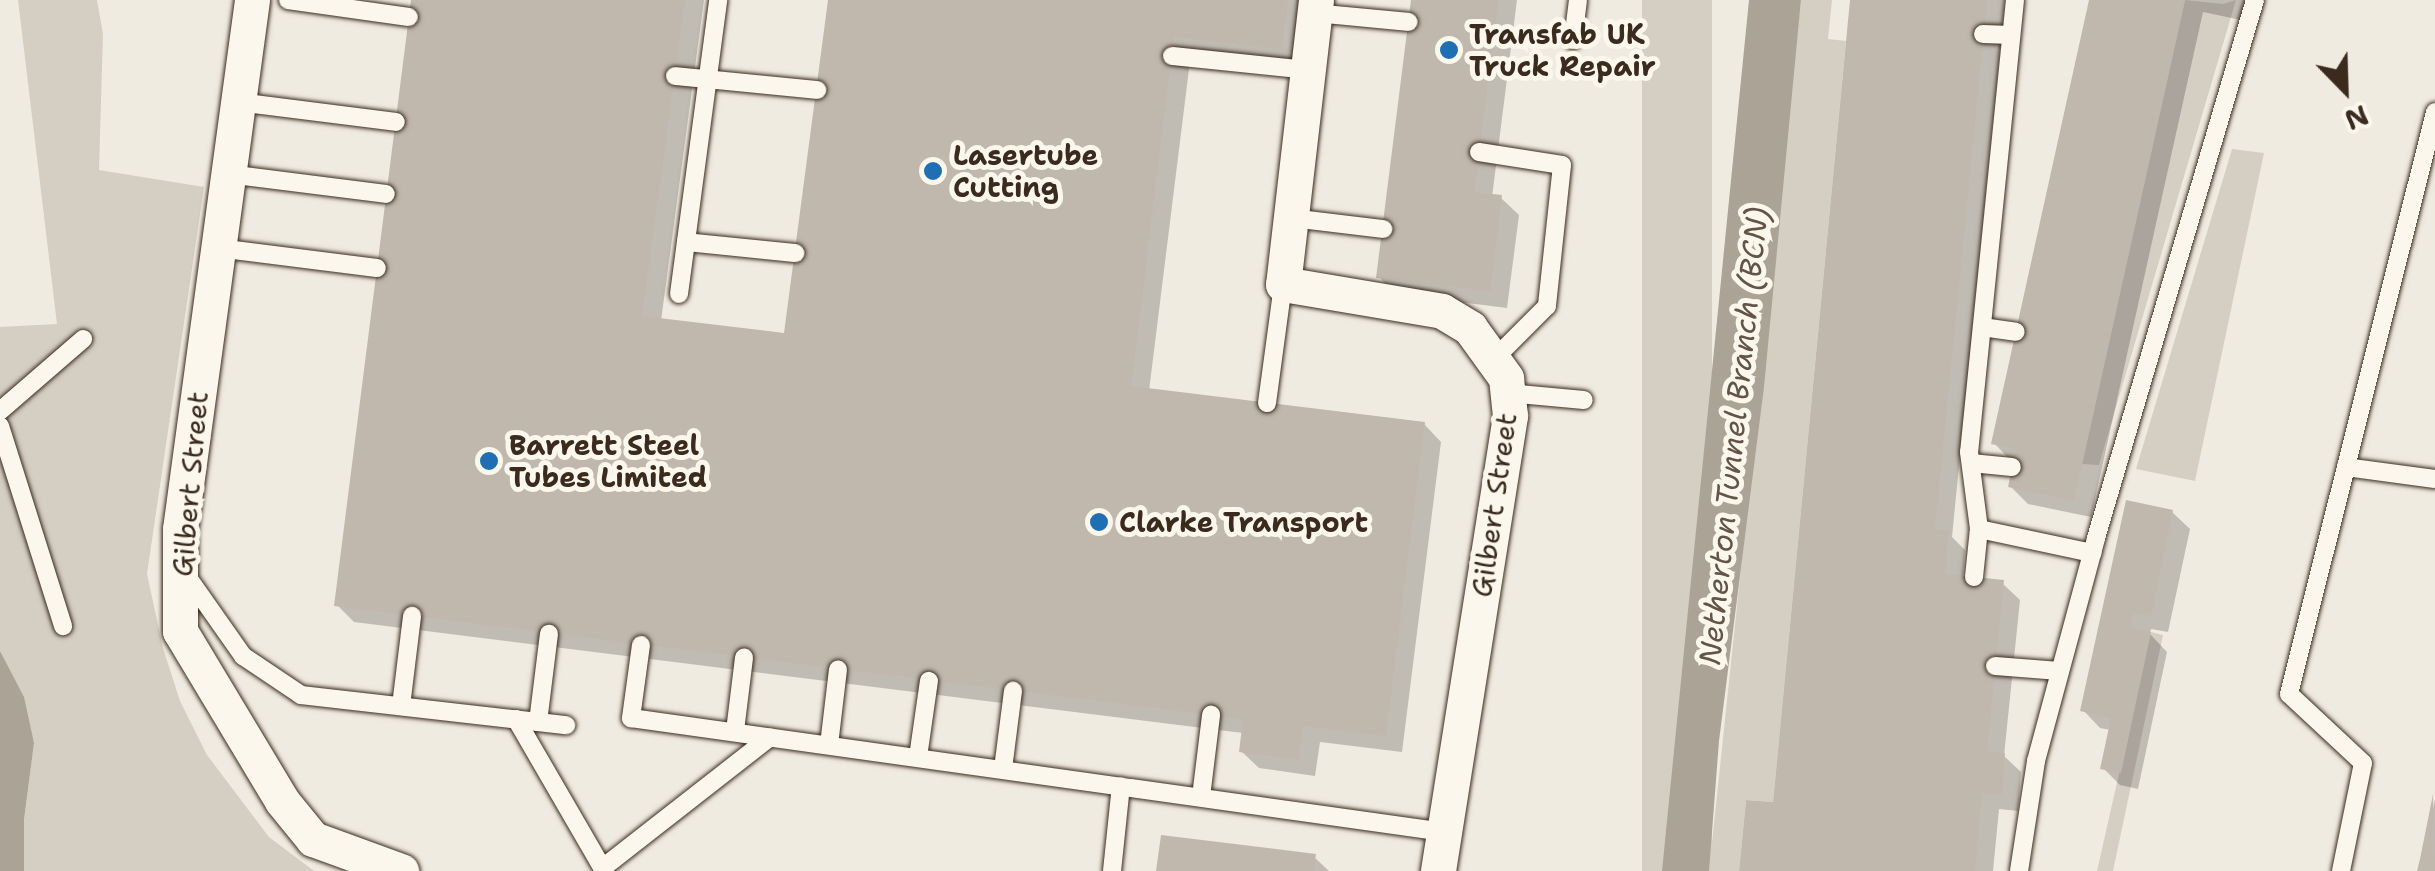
<!DOCTYPE html>
<style>
body{margin:0}
#map{position:relative;width:2435px;height:871px;overflow:hidden;background:#f0ebe0;font-family:"Shantell Sans",sans-serif}
div>[style]{position:absolute}
.green>*{inset:0;background:#d5cec3;transform-origin:0 0}
.water>*{inset:0;background:#aca397}
.shadow>*{inset:0;background:#0003}
.building>*{inset:0;background:#c0b8ad}
.roads{filter:drop-shadow(0 0 2px #3b2a1e) drop-shadow(0 0 2px #3b2a1e)}
.service>*{height:18px;margin:-9px;padding:0 9px;transform-origin:9px;border-radius:9px;background:#fbf7ec}
.minor>*{height:35px;margin:-17.5px;padding:0 17.5px;transform-origin:17.5px;border-radius:17.5px;background:#fbf7ec}
.dots>*{width:28px;height:28px;translate:-50% -50%;box-sizing:border-box;border:5px solid #fbf7ec;border-radius:50%}
span{translate:-50% -50%;white-space:nowrap;text-align:center;line-height:1.15;-webkit-text-stroke:10px #fbf7ec;paint-order:stroke}
.poi-label{font-size:28px;color:#3b2a1e;font-weight:700}
.left{translate:0 -50%;text-align:left}
.street-label{font-size:28px;color:#3b2a1e}
.water-label{font-size:30px;color:#635448;font-style:italic}
.north{position:absolute;left:2295px;top:40px;width:100px;height:100px;-webkit-text-stroke:8px #fbf7ec;paint-order:stroke;rotate:157deg;font-size:28px;font-weight:700;line-height:40px;text-align:center;color:#3b2a1e}
.north::after{content:'';display:block;margin:auto;width:35px;height:45px;background:#3b2a1e;clip-path:polygon(50% 0,100% 100%,50% 72%,0 100%)}
</style>
<div id="map">
<div class="green">
<i style="clip-path:polygon(18px 0,97px 0,103px 34px,99px 170px,204px 187px,147px 574px,163px 648px,180px 701px,207px 755px,269px 837px,314px 871px,24px 871px,24px 821px,34px 742px,0 651px,0 327px,57px 324px)"></i>
<i style="left:1642px;top:0;width:70px;height:877px"></i>
<i style="clip-path:polygon(1801px 0,1832px 0,1828px 39px,1846px 41px,1773px 802px,1746px 800px,1739px 871px,1709px 871px)"></i>
<i style="clip-path:polygon(2185px 0,2223px 4px,2236px 0,2099px 465px,2082px 464px)"></i>
<i style="clip-path:polygon(2232px 149px,2264px 153px,2195px 481px,2136px 469px)"></i>
<i style="clip-path:polygon(2151px 632px,2163px 635px,2113px 871px,2097px 871px)"></i>
</div>
<div class="water">
<i style="clip-path:polygon(1749px 0,1801px 0,1764px 387px,1719px 741px,1709px 871px,1662px 871px)"></i>
<i style="clip-path:polygon(0 651px,24px 697px,34px 743px,24px 820px,24px 871px,0 871px)"></i>
</div>
<div class="shadow">
<i style="clip-path:polygon(413px 0,704px 0,661px 321px,786px 336px,831px 0,1307px 0,1299px 66px,1191px 53px,1149px 391px,1424px 424px,1441px 442px,1402px 752px,1320px 742px,1315px 776px,1259px 768px,1241px 751px,1243px 733px,354px 622px,337px 605px)"></i>
<i style="clip-path:polygon(1414px 0,1517px 0,1492px 197px,1501px 198px,1519px 215px,1507px 308px,1396px 294px,1379px 277px)"></i>
<i style="clip-path:polygon(1853px 0,2005px 0,1952px 537px,1965px 550px,1963px 579px,2002px 583px,2020px 600px,2004px 756px,2021px 772px,2018px 811px,1999px 809px,1993px 871px,1742px 871px,1775px 805px)"></i>
<i style="clip-path:polygon(2092px 0,2245px 0,2241px 20px,2203px 12px,2091px 517px,2028px 504px,2011px 487px,2011px 461px,1994px 443px)"></i>
<i style="clip-path:polygon(2172px 512px,2190px 529px,2168px 632px,2151px 629px,2150px 634px,2167px 652px,2138px 789px,2120px 785px,2103px 768px,2111px 730px,2100px 728px,2083px 710px)"></i>
<i style="clip-path:polygon(2435px 799px,2435px 871px,2420px 871px)"></i>
<i style="clip-path:polygon(1314px 857px,1329px 871px,1159px 871px)"></i>
</div>
<div class="building">
<i style="clip-path:polygon(411px 0,685px 0,642px 316px,784px 333px,828px 0,1288px 0,1282px 50px,1174px 37px,1131px 386px,1425px 422px,1386px 736px,1303px 726px,1299px 760px,1239px 752px,1243px 719px,334px 606px)"></i>
<i style="clip-path:polygon(1411px 0,1498px 0,1474px 192px,1502px 195px,1490px 291px,1376px 278px)"></i>
<i style="clip-path:polygon(1850px 0,1987px 0,1935px 529px,1949px 530px,1945px 574px,2004px 580px,1987px 751px,2005px 753px,2002px 794px,1982px 793px,1975px 871px,1739px 871px,1746px 800px,1773px 802px)"></i>
<i style="clip-path:polygon(2089px 0,2185px 0,2074px 501px,2008px 487px,2016px 449px,1991px 444px)"></i>
<i style="clip-path:polygon(2126px 500px,2173px 510px,2151px 616px,2134px 613px,2130px 627px,2151px 632px,2121px 773px,2100px 769px,2111px 718px,2080px 711px)"></i>
<i style="clip-path:polygon(2433px 794px,2435px 871px,2417px 871px,2420px 859px)"></i>
<i style="clip-path:polygon(1161px 835px,1316px 854px,1313px 871px,1156px 871px)"></i>
</div>
<div class="roads">
<div class="service">
<i style="left:288px;top:0;width:122px;rotate:8deg"></i>
<i style="left:2015px;top:0;width:454px;rotate:95.8deg"></i>
<i style="left:1969px;top:452px;width:78px;rotate:82.6deg"></i>
<i style="left:1979px;top:529px;width:116px;rotate:12deg"></i>
<i style="left:1314px;top:13px;width:95px;rotate:5.4deg"></i>
<i style="left:1983px;top:34px;width:28px;rotate:2deg"></i>
<i style="left:1573px;top:40px;width:40px;rotate:-82.9deg"></i>
<i style="left:1172px;top:56px;width:136px;rotate:5.9deg"></i>
<i style="left:675px;top:76px;width:143px;rotate:5.6deg"></i>
<i style="left:238px;top:102px;width:159px;rotate:7.2deg"></i>
<i style="left:1479px;top:152px;width:84px;rotate:8.9deg"></i>
<i style="left:1562px;top:165px;width:142px;rotate:96.1deg"></i>
<i style="left:1547px;top:306px;width:74px;rotate:135deg"></i>
<i style="left:228px;top:174px;width:159px;rotate:7.2deg"></i>
<i style="left:1291px;top:218px;width:93px;rotate:6.8deg"></i>
<i style="left:686px;top:242px;width:110px;rotate:5.8deg"></i>
<i style="left:218px;top:248px;width:160px;rotate:7.2deg"></i>
<i style="left:679px;top:294px;width:297px;rotate:-82.4deg"></i>
<i style="left:1982px;top:327px;width:34px;rotate:8deg"></i>
<i style="left:1508px;top:393px;width:76px;rotate:5.3deg"></i>
<i style="left:1267px;top:403px;width:120px;rotate:-82.3deg"></i>
<i style="left:0;top:411px;width:110px;rotate:-40.9deg"></i>
<i style="left:0;top:426px;width:210px;rotate:72.5deg"></i>
<i style="left:1971px;top:463px;width:41px;rotate:5.6deg"></i>
<i style="left:2346px;top:467px;width:90px;rotate:7.7deg"></i>
<i style="left:184px;top:572px;width:103px;rotate:54.9deg"></i>
<i style="left:243px;top:656px;width:70px;rotate:33.9deg"></i>
<i style="left:301px;top:695px;width:267px;rotate:6.5deg"></i>
<i style="left:1974px;top:577px;width:48px;rotate:-84.1deg"></i>
<i style="left:641px;top:645px;width:74px;rotate:97.8deg"></i>
<i style="left:631px;top:718px;width:821px;rotate:7.98deg"></i>
<i style="left:1995px;top:666px;width:65px;rotate:4.4deg"></i>
<i style="left:401px;top:706px;width:91px;rotate:-83deg"></i>
<i style="left:516px;top:719px;width:176px;rotate:59.9deg"></i>
<i style="left:538px;top:722px;width:89px;rotate:-82.9deg"></i>
<i style="left:735px;top:731px;width:74px;rotate:-83deg"></i>
<i style="left:829px;top:745px;width:76px;rotate:-83.2deg"></i>
<i style="left:918px;top:757px;width:77px;rotate:-81.8deg"></i>
<i style="left:1003px;top:769px;width:79px;rotate:-82.7deg"></i>
<i style="left:1201px;top:797px;width:83px;rotate:-83deg"></i>
<i style="left:605px;top:866px;width:209px;rotate:-38deg"></i>
<i style="left:1112px;top:871px;width:85px;rotate:-84deg"></i>
<i style="left:2019px;top:871px;width:111px;rotate:-81.2deg"></i>
<i style="left:2036px;top:761px;width:231px;rotate:-74.9deg"></i>
<i style="left:2096px;top:538px;width:561px;rotate:-73.54deg"></i>
<i style="left:2341px;top:871px;width:110px;rotate:-78.5deg"></i>
<i style="left:2363px;top:763px;width:101px;rotate:-137deg"></i>
<i style="left:2289px;top:694px;width:600px;rotate:-75.92deg"></i>
</div>
<div class="minor">
<i style="left:252px;top:0;width:534px;rotate:97.75deg"></i>
<i style="left:180px;top:529px;width:102px;rotate:90deg"></i>
<i style="left:180px;top:631px;width:198px;rotate:59deg"></i>
<i style="left:282px;top:801px;width:49px;rotate:50.8deg"></i>
<i style="left:313px;top:839px;width:94px;rotate:20deg"></i>
<i style="left:1316px;top:0;width:286px;rotate:96.6deg"></i>
<i style="left:1283px;top:284px;width:161px;rotate:9.6deg"></i>
<i style="left:1442px;top:311px;width:33px;rotate:31deg"></i>
<i style="left:1470px;top:328px;width:62px;rotate:54.2deg"></i>
<i style="left:1506px;top:378px;width:38px;rotate:84deg"></i>
<i style="left:1510px;top:416px;width:461px;rotate:99deg"></i>
</div>
</div>
<div class="dots">
<i style="left:1449px;top:50px;background:#1f6fb2"></i>
<i style="left:933px;top:171px;background:#1f6fb2"></i>
<i style="left:489px;top:461px;background:#1f6fb2"></i>
<i style="left:1099px;top:522px;background:#1f6fb2"></i>
</div>
<div class="poi-label">
<span class="left" style="left:1469px;top:50px">Transfab UK<br>Truck Repair</span>
<span class="left" style="left:953px;top:171px">Lasertube<br>Cutting</span>
<span class="left" style="left:509px;top:461px">Barrett Steel<br>Tubes Limited</span>
<span class="left" style="left:1119px;top:522px">Clarke Transport</span>
</div>
<div class="street-label">
<span style="left:190px;top:484px;rotate:-85deg">Gilbert Street</span>
<span style="left:1494px;top:505px;rotate:-82deg">Gilbert Street</span>
</div>
<div class="water-label">
<span style="left:1734px;top:436px;rotate:-84deg">Netherton Tunnel Branch (BCN)</span>
</div>
<div class="north">N</div>
</div>
